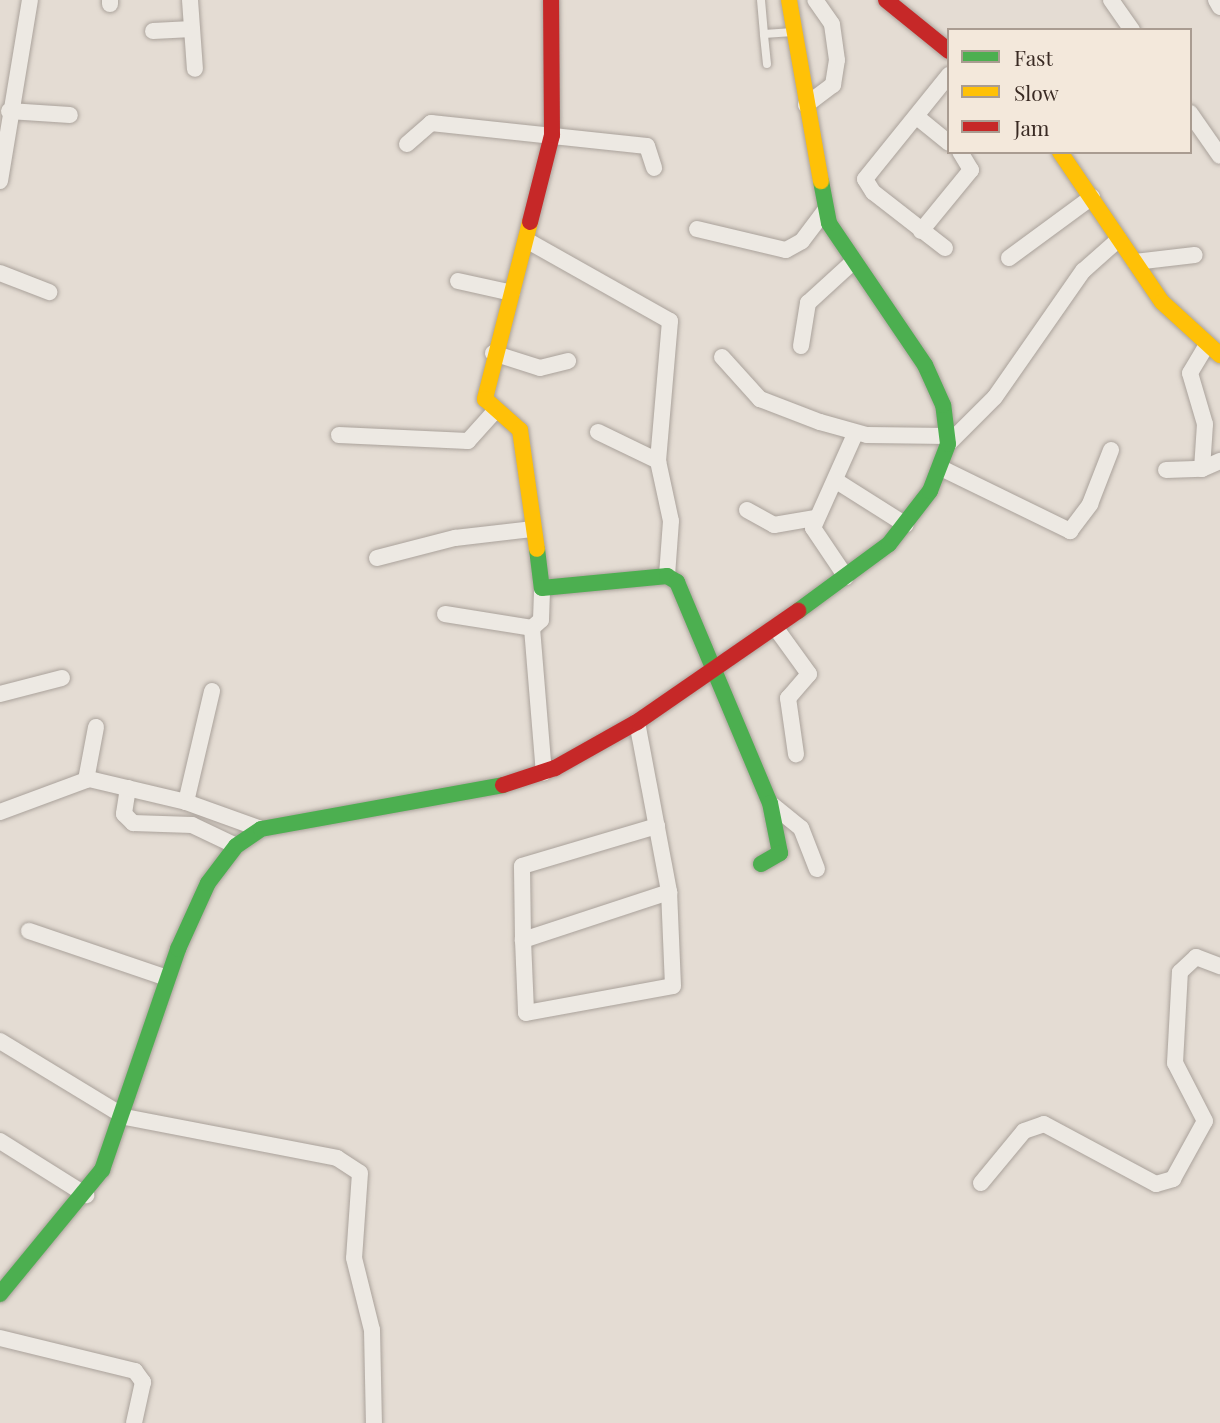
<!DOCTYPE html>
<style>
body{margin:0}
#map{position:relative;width:1220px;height:1423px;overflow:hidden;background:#e4dcd3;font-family:"Playfair Display",serif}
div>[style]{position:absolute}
.roads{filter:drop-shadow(0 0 2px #aaa29b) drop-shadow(0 0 2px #aaa29b)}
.lane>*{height:8px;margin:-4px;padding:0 4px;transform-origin:4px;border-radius:4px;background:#ede9e3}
.street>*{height:16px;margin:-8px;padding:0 8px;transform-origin:8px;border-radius:8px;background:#ede9e3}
.fast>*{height:16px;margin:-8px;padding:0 8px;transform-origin:8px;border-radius:8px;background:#4caf50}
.slow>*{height:16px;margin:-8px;padding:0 8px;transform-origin:8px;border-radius:8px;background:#ffc107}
.jam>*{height:16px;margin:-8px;padding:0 8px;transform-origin:8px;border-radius:8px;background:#c62828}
span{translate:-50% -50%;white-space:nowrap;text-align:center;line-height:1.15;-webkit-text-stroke:6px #f3e8db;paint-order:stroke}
.legend{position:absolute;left:947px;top:28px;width:245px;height:126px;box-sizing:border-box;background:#f3e8db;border:2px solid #a99c91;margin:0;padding:9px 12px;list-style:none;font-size:21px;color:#392a23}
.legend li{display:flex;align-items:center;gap:14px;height:35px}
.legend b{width:35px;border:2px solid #a99c91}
</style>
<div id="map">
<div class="roads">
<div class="lane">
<i style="left:761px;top:0;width:34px;rotate:85deg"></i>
<i style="left:767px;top:64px;width:30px;rotate:-96deg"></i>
<i style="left:764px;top:34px;width:29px;rotate:-4deg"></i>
</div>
<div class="street">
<i style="left:190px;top:0;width:69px;rotate:85.9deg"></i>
<i style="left:1111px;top:0;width:37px;rotate:55deg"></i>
<i style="left:1216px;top:0;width:8px;rotate:60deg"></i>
<i style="left:110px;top:4px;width:4px;rotate:-90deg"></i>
<i style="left:153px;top:31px;width:39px;rotate:-3deg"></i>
<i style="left:806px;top:105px;width:34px;rotate:-37deg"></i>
<i style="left:833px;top:85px;width:25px;rotate:-81deg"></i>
<i style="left:837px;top:60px;width:36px;rotate:-98deg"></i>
<i style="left:832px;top:24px;width:29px;rotate:-125deg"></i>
<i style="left:9px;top:111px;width:61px;rotate:3.8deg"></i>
<i style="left:1190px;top:113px;width:52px;rotate:55.1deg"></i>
<i style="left:917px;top:117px;width:41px;rotate:39.1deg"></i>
<i style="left:407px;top:144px;width:32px;rotate:-41deg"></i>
<i style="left:431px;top:123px;width:217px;rotate:6.1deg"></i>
<i style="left:647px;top:146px;width:23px;rotate:72deg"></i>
<i style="left:0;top:181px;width:183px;rotate:-80.6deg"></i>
<i style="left:697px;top:229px;width:91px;rotate:13.3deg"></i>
<i style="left:786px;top:250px;width:18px;rotate:-29deg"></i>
<i style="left:802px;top:241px;width:39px;rotate:-53deg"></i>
<i style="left:921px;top:231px;width:79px;rotate:-50.7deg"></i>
<i style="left:971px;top:170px;width:21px;rotate:-121deg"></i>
<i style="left:528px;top:241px;width:163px;rotate:29.4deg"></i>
<i style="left:670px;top:321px;width:141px;rotate:94.9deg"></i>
<i style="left:658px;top:461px;width:61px;rotate:77.8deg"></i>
<i style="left:671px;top:521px;width:55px;rotate:94.2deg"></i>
<i style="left:945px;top:248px;width:91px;rotate:-142.1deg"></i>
<i style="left:873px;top:192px;width:15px;rotate:-122deg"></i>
<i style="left:865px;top:179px;width:134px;rotate:-51.1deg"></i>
<i style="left:1009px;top:258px;width:103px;rotate:-36.3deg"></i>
<i style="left:1135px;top:262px;width:60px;rotate:-6.7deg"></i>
<i style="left:0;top:273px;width:53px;rotate:21.2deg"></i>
<i style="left:458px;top:281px;width:55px;rotate:12.5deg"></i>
<i style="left:801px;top:346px;width:44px;rotate:-80.8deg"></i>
<i style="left:808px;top:303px;width:62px;rotate:-42.4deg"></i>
<i style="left:493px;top:353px;width:49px;rotate:17.7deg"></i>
<i style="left:540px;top:368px;width:29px;rotate:-14deg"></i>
<i style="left:722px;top:357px;width:57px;rotate:47.9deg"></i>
<i style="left:760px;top:399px;width:64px;rotate:21deg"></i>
<i style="left:820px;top:422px;width:49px;rotate:15.5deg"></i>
<i style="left:867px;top:435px;width:81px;rotate:0.7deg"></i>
<i style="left:598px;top:432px;width:67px;rotate:25.8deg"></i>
<i style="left:339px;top:435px;width:129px;rotate:2.7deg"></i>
<i style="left:468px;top:441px;width:39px;rotate:-48deg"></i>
<i style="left:948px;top:444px;width:66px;rotate:-45deg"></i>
<i style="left:995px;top:397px;width:154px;rotate:-55.1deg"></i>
<i style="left:1083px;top:271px;width:48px;rotate:-41.6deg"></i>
<i style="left:941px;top:468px;width:144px;rotate:26deg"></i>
<i style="left:1070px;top:531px;width:34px;rotate:-53deg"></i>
<i style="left:1090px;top:504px;width:58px;rotate:-68.7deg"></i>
<i style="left:1202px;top:469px;width:45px;rotate:-86.2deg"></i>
<i style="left:1205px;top:424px;width:53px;rotate:-106.4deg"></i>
<i style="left:1190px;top:373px;width:31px;rotate:-59deg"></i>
<i style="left:1166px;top:470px;width:36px;rotate:-2deg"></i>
<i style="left:1202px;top:469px;width:20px;rotate:-24deg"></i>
<i style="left:838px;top:482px;width:80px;rotate:32.3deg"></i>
<i style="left:747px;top:510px;width:31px;rotate:29deg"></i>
<i style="left:774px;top:525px;width:42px;rotate:-9.7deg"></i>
<i style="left:377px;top:558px;width:81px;rotate:-14.4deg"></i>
<i style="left:455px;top:538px;width:79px;rotate:-6.6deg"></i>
<i style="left:846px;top:577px;width:59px;rotate:-124deg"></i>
<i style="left:813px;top:528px;width:103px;rotate:-65.9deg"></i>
<i style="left:445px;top:614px;width:88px;rotate:9.1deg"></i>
<i style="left:532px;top:628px;width:12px;rotate:-42deg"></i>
<i style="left:541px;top:620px;width:32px;rotate:-88deg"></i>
<i style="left:775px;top:627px;width:58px;rotate:54.1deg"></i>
<i style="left:809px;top:674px;width:32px;rotate:131deg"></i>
<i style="left:788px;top:698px;width:57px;rotate:81.9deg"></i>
<i style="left:532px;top:628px;width:145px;rotate:85.3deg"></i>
<i style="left:0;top:694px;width:64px;rotate:-14.5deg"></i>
<i style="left:637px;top:722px;width:173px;rotate:79.3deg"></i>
<i style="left:669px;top:892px;width:154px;rotate:161.8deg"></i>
<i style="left:523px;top:940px;width:73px;rotate:87.6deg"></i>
<i style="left:526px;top:1013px;width:149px;rotate:-10.4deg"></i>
<i style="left:673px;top:986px;width:94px;rotate:-92.4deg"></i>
<i style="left:86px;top:780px;width:54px;rotate:-79.3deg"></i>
<i style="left:128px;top:788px;width:26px;rotate:99deg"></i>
<i style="left:124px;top:814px;width:13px;rotate:45deg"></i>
<i style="left:133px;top:823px;width:59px;rotate:1.9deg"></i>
<i style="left:192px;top:825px;width:49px;rotate:25.5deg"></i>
<i style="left:186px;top:802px;width:114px;rotate:-76.8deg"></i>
<i style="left:770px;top:803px;width:40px;rotate:39deg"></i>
<i style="left:801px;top:828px;width:44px;rotate:68.7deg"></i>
<i style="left:0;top:812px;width:95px;rotate:-20.3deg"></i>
<i style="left:89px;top:779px;width:100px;rotate:13.3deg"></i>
<i style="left:186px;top:802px;width:80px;rotate:19.8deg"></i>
<i style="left:29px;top:931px;width:146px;rotate:18.8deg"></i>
<i style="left:523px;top:940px;width:74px;rotate:-90.8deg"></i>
<i style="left:522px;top:866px;width:141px;rotate:-16.5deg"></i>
<i style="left:0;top:1041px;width:146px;rotate:31.3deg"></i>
<i style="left:125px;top:1117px;width:216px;rotate:10.9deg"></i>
<i style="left:337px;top:1158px;width:27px;rotate:33deg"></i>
<i style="left:360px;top:1173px;width:85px;rotate:94deg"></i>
<i style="left:354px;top:1258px;width:74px;rotate:76deg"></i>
<i style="left:372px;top:1330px;width:93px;rotate:88.8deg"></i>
<i style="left:0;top:1141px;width:102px;rotate:32.1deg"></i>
<i style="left:981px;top:1183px;width:67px;rotate:-50.4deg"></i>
<i style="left:1024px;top:1131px;width:21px;rotate:-19deg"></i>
<i style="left:1044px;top:1124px;width:127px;rotate:28.2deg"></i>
<i style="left:1156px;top:1184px;width:18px;rotate:-16deg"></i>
<i style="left:1173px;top:1179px;width:66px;rotate:-61.1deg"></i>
<i style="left:1205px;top:1121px;width:65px;rotate:-117.3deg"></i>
<i style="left:1175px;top:1063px;width:91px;rotate:-86.9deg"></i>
<i style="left:1180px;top:972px;width:22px;rotate:-43deg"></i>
<i style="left:1196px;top:957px;width:26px;rotate:21deg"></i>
<i style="left:0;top:1338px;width:139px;rotate:13.7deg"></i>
<i style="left:135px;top:1371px;width:14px;rotate:54deg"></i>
<i style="left:143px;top:1382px;width:42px;rotate:102.4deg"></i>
</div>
<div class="fast">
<i style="left:537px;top:549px;width:39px;rotate:83deg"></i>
<i style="left:542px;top:588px;width:126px;rotate:-5.5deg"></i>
<i style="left:667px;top:576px;width:12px;rotate:31deg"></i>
<i style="left:677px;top:582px;width:240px;rotate:67.2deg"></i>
<i style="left:770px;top:803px;width:51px;rotate:78.7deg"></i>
<i style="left:780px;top:853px;width:22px;rotate:150deg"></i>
<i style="left:798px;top:611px;width:113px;rotate:-36.4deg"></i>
<i style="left:889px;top:544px;width:67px;rotate:-52.3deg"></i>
<i style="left:930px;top:491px;width:50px;rotate:-69deg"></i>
<i style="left:948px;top:444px;width:39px;rotate:-97deg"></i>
<i style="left:943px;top:405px;width:44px;rotate:-114.2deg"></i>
<i style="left:925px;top:365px;width:171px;rotate:-124.1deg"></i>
<i style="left:829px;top:223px;width:43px;rotate:-100.8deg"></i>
<i style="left:0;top:1294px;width:161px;rotate:-50.6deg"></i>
<i style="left:102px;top:1170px;width:234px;rotate:-71deg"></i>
<i style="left:178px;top:949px;width:72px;rotate:-65.6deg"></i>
<i style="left:208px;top:883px;width:46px;rotate:-52.9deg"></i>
<i style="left:236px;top:846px;width:30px;rotate:-34deg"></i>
<i style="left:261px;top:829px;width:246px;rotate:-10.3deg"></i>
</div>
<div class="slow">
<i style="left:789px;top:0;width:184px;rotate:80deg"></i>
<i style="left:1060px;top:152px;width:181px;rotate:55.8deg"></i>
<i style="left:1162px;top:302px;width:79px;rotate:42.4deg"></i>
<i style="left:530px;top:222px;width:183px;rotate:104.3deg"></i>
<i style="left:485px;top:399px;width:47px;rotate:41.5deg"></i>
<i style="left:520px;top:430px;width:120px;rotate:81.9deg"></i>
</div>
<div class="jam">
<i style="left:886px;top:0;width:81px;rotate:39deg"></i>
<i style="left:530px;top:222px;width:90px;rotate:-75.8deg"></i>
<i style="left:552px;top:135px;width:135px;rotate:-90.4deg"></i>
<i style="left:503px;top:785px;width:55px;rotate:-18.1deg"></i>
<i style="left:555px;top:768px;width:94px;rotate:-29.3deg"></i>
<i style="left:637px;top:722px;width:196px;rotate:-34.6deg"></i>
</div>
</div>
<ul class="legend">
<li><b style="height:9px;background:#4caf50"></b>Fast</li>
<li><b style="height:9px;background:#ffc107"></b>Slow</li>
<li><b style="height:9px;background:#c62828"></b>Jam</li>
</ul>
</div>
